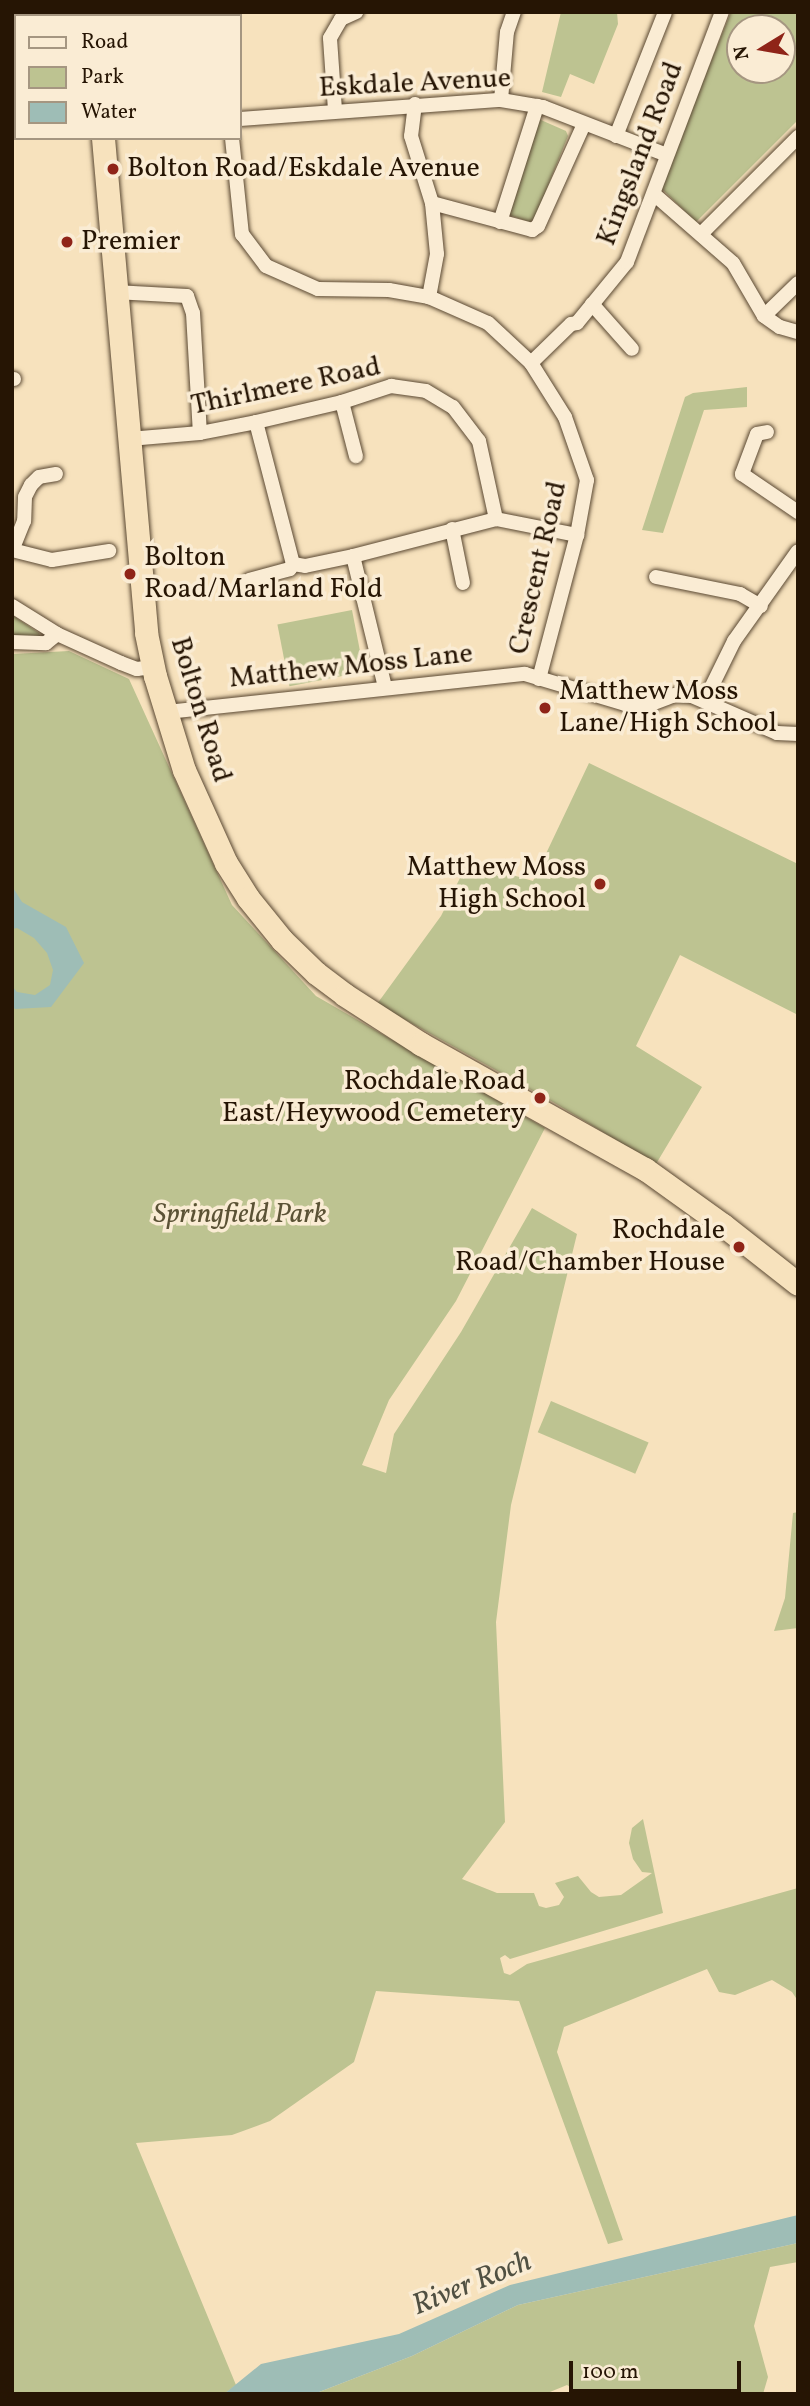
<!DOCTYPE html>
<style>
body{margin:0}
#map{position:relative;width:810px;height:2406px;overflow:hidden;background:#f7e2bd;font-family:Vollkorn,serif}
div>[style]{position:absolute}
.green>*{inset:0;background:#bdc391;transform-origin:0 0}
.water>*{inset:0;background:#9ebdb6}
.roads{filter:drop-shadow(0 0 2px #5a4832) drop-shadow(0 0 2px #5a4832)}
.minor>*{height:14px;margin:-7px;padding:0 7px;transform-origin:7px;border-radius:7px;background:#faecd4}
.trunk>*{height:23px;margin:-11.5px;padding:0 11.5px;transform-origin:11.5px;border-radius:11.5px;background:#f7e2bd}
.dots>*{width:19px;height:19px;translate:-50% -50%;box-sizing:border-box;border:4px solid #faecd4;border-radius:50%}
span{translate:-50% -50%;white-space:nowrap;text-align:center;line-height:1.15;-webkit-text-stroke:7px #faecd4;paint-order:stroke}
.street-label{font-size:28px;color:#261504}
.poi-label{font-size:28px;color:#261504}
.left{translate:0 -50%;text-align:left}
.right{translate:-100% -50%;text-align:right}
.park-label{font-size:28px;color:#5b5235;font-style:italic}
.water-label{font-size:30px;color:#505042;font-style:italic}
.frame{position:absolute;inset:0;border:14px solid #261504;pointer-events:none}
.legend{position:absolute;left:14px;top:14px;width:228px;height:126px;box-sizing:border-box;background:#faecd4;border:2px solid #a59681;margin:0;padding:9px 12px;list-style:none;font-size:21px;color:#261504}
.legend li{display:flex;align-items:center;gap:14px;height:35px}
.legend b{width:35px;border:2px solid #a59681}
.north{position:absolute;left:726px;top:14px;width:70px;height:70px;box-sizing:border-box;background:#faecd4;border:2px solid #a59681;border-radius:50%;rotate:259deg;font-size:19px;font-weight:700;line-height:28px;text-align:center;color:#261504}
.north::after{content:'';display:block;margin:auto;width:24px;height:32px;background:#8f2418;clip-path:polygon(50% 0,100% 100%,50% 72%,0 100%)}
.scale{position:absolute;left:569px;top:2361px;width:172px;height:32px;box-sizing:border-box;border:4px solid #261504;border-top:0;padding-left:9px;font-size:21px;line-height:24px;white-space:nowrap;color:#261504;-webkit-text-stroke:5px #faecd4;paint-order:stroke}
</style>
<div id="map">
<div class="green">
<i style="clip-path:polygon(561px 12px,617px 12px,618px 24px,594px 84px,570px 74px,561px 97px,542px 92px)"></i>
<i style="clip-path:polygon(evenodd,731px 12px,798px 12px,798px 120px,696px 222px,660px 187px,731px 12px,740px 28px,782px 28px,782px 70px,740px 70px,740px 28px)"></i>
<i style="clip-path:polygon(541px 120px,566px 131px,568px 136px,535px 218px,530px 222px,509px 215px,537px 121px)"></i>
<i style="clip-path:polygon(747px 387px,747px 407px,704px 410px,663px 533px,642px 530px,685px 397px,693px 393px)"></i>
<i style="left:352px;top:610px;width:63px;height:76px;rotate:79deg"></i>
<i style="clip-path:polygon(12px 615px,39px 633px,40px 636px,12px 636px)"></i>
<i style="clip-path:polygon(69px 651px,129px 679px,232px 905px,316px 996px,545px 1128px,456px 1301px,389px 1400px,362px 1465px,386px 1473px,394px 1434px,461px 1332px,532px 1208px,577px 1234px,511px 1505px,496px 1622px,505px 1822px,462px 1879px,497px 1893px,534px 1893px,539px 1906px,546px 1908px,559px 1905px,564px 1897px,555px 1883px,578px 1876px,591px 1892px,599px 1897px,621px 1895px,652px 1873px,642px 1872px,633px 1859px,629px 1843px,632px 1828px,643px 1819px,663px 1913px,510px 1959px,505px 1955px,500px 1958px,504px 1973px,510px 1975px,527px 1964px,798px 1888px,798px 2001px,792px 1992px,772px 1980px,735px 1995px,719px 1992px,707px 1969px,564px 2027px,557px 2052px,623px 2240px,608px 2244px,519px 2001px,376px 1991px,354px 2062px,270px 2121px,232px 2135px,136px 2143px,236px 2385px,224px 2394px,12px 2394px,12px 654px)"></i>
<i style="clip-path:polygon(589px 763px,798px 864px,798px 1015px,680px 955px,636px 1046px,702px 1087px,656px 1164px,553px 1102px,377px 1004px,441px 916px,468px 862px,533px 881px)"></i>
<i style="left:551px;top:1401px;width:106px;height:34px;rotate:23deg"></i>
<i style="clip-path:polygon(798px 1512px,798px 1628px,774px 1631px,785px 1598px,793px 1513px)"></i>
<i style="clip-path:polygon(798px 2243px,798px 2262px,770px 2267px,754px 2326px,768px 2377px,763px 2394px,581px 2394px,567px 2385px,545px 2394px,314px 2394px,412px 2356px,518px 2305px)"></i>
</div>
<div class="water">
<i style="clip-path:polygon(12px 886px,22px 902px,66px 927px,84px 963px,51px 1007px,15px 1009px,12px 1005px,12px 986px,17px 992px,35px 995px,50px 985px,53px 970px,47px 953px,34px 938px,17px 928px,12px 929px)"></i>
<i style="clip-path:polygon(798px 2215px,798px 2243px,518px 2305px,412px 2356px,314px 2394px,224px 2394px,261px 2364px,399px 2334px,510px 2285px)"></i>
</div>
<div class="roads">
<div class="minor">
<i style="left:218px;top:12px;width:4px;rotate:90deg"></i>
<i style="left:41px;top:16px;width:4px;rotate:-76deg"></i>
<i style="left:12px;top:75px;width:6px;rotate:-51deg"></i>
<i style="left:501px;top:100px;width:68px;rotate:-85deg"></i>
<i style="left:507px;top:32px;width:21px;rotate:-71deg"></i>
<i style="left:415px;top:104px;width:32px;rotate:97deg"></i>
<i style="left:411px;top:136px;width:70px;rotate:72.6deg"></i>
<i style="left:432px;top:203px;width:51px;rotate:84.4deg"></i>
<i style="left:437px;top:254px;width:44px;rotate:100.5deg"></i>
<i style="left:335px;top:110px;width:72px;rotate:-94deg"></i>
<i style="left:330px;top:38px;width:22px;rotate:-60deg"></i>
<i style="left:341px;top:19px;width:17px;rotate:-25deg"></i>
<i style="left:240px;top:119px;width:262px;rotate:-4.2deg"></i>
<i style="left:501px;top:100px;width:43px;rotate:9.5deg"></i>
<i style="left:543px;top:107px;width:133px;rotate:21.2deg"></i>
<i style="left:616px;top:136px;width:133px;rotate:-68.4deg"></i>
<i style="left:232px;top:138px;width:97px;rotate:84.1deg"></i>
<i style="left:242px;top:234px;width:40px;rotate:53deg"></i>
<i style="left:266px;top:266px;width:57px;rotate:23.9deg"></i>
<i style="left:318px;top:289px;width:71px;rotate:0.8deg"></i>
<i style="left:389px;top:290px;width:41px;rotate:9.9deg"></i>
<i style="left:429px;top:297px;width:64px;rotate:23.8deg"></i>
<i style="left:488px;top:323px;width:59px;rotate:42.9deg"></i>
<i style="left:531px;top:363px;width:64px;rotate:57.8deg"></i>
<i style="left:565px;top:417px;width:67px;rotate:70.8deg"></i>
<i style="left:587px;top:480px;width:56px;rotate:100.3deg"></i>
<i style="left:577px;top:535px;width:149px;rotate:104.8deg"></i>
<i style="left:655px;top:195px;width:103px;rotate:41.1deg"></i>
<i style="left:733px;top:263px;width:61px;rotate:59.7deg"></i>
<i style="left:764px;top:316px;width:19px;rotate:35deg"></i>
<i style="left:780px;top:327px;width:19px;rotate:16deg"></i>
<i style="left:432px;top:203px;width:104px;rotate:15.1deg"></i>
<i style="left:532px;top:230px;width:7px;rotate:-34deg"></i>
<i style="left:538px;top:226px;width:112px;rotate:-65.7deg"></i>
<i style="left:500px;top:222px;width:122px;rotate:-72.3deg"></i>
<i style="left:702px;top:233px;width:136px;rotate:-45deg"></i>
<i style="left:115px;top:292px;width:72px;rotate:3.2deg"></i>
<i style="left:187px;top:296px;width:18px;rotate:71deg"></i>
<i style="left:193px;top:313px;width:120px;rotate:86.7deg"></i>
<i style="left:592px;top:304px;width:60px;rotate:48.4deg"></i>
<i style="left:764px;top:316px;width:47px;rotate:-44.1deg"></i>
<i style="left:531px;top:363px;width:56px;rotate:-44.3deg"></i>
<i style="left:571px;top:324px;width:6px;rotate:-9deg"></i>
<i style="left:577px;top:323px;width:79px;rotate:-50.7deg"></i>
<i style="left:627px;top:262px;width:267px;rotate:-69.2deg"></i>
<i style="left:12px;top:379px;width:2px"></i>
<i style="left:342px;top:402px;width:56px;rotate:75.5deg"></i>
<i style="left:256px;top:422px;width:147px;rotate:75.4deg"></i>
<i style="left:767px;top:432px;width:10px;rotate:169deg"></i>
<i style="left:757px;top:434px;width:43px;rotate:110.6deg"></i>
<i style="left:742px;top:474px;width:68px;rotate:34.2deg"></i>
<i style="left:129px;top:439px;width:71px;rotate:-4.8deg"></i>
<i style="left:200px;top:433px;width:57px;rotate:-11.1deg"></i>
<i style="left:256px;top:422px;width:88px;rotate:-13.1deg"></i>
<i style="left:342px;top:402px;width:52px;rotate:-18.1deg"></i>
<i style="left:391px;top:386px;width:35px;rotate:8deg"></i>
<i style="left:426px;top:391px;width:31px;rotate:31deg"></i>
<i style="left:453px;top:407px;width:43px;rotate:52.6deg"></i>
<i style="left:479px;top:441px;width:80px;rotate:77.7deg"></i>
<i style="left:56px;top:474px;width:17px;rotate:170deg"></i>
<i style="left:39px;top:477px;width:11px;rotate:135deg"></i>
<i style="left:31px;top:485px;width:13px;rotate:117deg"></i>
<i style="left:25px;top:497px;width:24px;rotate:92deg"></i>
<i style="left:24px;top:521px;width:31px;rotate:112deg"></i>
<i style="left:12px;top:550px;width:41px;rotate:14deg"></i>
<i style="left:52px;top:560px;width:58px;rotate:-9deg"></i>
<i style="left:452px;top:529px;width:55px;rotate:78.5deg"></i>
<i style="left:353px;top:556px;width:135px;rotate:76.3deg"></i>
<i style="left:656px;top:577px;width:86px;rotate:11.4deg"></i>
<i style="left:740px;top:594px;width:24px;rotate:30deg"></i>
<i style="left:249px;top:580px;width:42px;rotate:-15deg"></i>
<i style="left:290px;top:569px;width:6px;rotate:-59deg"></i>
<i style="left:293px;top:564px;width:12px;rotate:9deg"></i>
<i style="left:305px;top:566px;width:49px;rotate:-11.8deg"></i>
<i style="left:353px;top:556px;width:148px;rotate:-14.5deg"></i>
<i style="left:496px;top:519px;width:83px;rotate:11.2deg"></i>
<i style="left:12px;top:606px;width:53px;rotate:31.9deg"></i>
<i style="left:57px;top:634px;width:70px;rotate:24.4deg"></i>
<i style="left:121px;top:663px;width:17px;rotate:21deg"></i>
<i style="left:137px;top:669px;width:16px;rotate:-7deg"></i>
<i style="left:12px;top:642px;width:34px;rotate:2deg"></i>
<i style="left:46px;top:643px;width:14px;rotate:-39deg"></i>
<i style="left:705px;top:700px;width:66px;rotate:-63.8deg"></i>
<i style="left:734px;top:641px;width:110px;rotate:-54.6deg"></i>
<i style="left:167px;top:712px;width:360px;rotate:-6.1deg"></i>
<i style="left:525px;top:674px;width:104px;rotate:16.7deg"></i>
<i style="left:625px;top:704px;width:21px;rotate:5deg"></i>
<i style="left:646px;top:706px;width:30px;rotate:-21deg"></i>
<i style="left:674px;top:695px;width:18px;rotate:3deg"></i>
<i style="left:692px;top:696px;width:93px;rotate:23.5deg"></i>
<i style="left:777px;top:733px;width:21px;rotate:3deg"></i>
</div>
<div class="trunk">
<i style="left:90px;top:12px;width:4px;rotate:76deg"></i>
<i style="left:103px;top:138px;width:497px;rotate:85deg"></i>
<i style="left:146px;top:633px;width:44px;rotate:78.2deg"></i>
<i style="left:155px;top:676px;width:98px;rotate:72.9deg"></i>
<i style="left:184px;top:770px;width:102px;rotate:65.7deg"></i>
<i style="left:226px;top:863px;width:41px;rotate:57.8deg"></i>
<i style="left:248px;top:898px;width:54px;rotate:51deg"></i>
<i style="left:282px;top:940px;width:47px;rotate:44.1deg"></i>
<i style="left:316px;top:973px;width:36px;rotate:37deg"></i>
<i style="left:345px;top:995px;width:90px;rotate:32.8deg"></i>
<i style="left:421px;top:1044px;width:257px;rotate:29.2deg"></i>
<i style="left:645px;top:1169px;width:96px;rotate:35.7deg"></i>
<i style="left:723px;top:1225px;width:95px;rotate:38.2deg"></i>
</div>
</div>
<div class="dots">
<i style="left:113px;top:169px;background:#8f2418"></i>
<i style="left:67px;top:242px;background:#8f2418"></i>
<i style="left:130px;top:574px;background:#8f2418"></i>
<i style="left:545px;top:708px;background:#8f2418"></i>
<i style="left:600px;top:884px;background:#8f2418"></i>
<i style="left:540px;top:1098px;background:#8f2418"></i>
<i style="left:739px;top:1247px;background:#8f2418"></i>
</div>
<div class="street-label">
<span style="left:415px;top:84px;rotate:-3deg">Eskdale Avenue</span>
<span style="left:641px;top:154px;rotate:-69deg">Kingsland Road</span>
<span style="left:286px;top:387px;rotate:-12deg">Thirlmere Road</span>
<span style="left:539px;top:568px;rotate:-77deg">Crescent Road</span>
<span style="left:351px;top:667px;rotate:-6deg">Matthew Moss Lane</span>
<span style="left:200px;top:710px;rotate:73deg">Bolton Road</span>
</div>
<div class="poi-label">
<span class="left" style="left:127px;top:169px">Bolton Road/Eskdale Avenue</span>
<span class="left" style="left:81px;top:242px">Premier</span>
<span class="left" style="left:144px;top:574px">Bolton<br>Road/Marland Fold</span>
<span class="left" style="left:559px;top:708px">Matthew Moss<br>Lane/High School</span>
<span class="right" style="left:586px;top:884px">Matthew Moss<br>High School</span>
<span class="right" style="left:526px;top:1098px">Rochdale Road<br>East/Heywood Cemetery</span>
<span class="right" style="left:725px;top:1247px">Rochdale<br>Road/Chamber House</span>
</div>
<div class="park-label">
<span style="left:240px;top:1215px">Springfield Park</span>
</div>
<div class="water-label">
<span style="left:472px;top:2284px;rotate:-22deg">River Roch</span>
</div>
<div class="frame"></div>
<ul class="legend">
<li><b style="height:9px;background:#faecd4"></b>Road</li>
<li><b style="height:19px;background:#bdc391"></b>Park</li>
<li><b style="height:19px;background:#9ebdb6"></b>Water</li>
</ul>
<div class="north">N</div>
<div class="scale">100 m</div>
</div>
